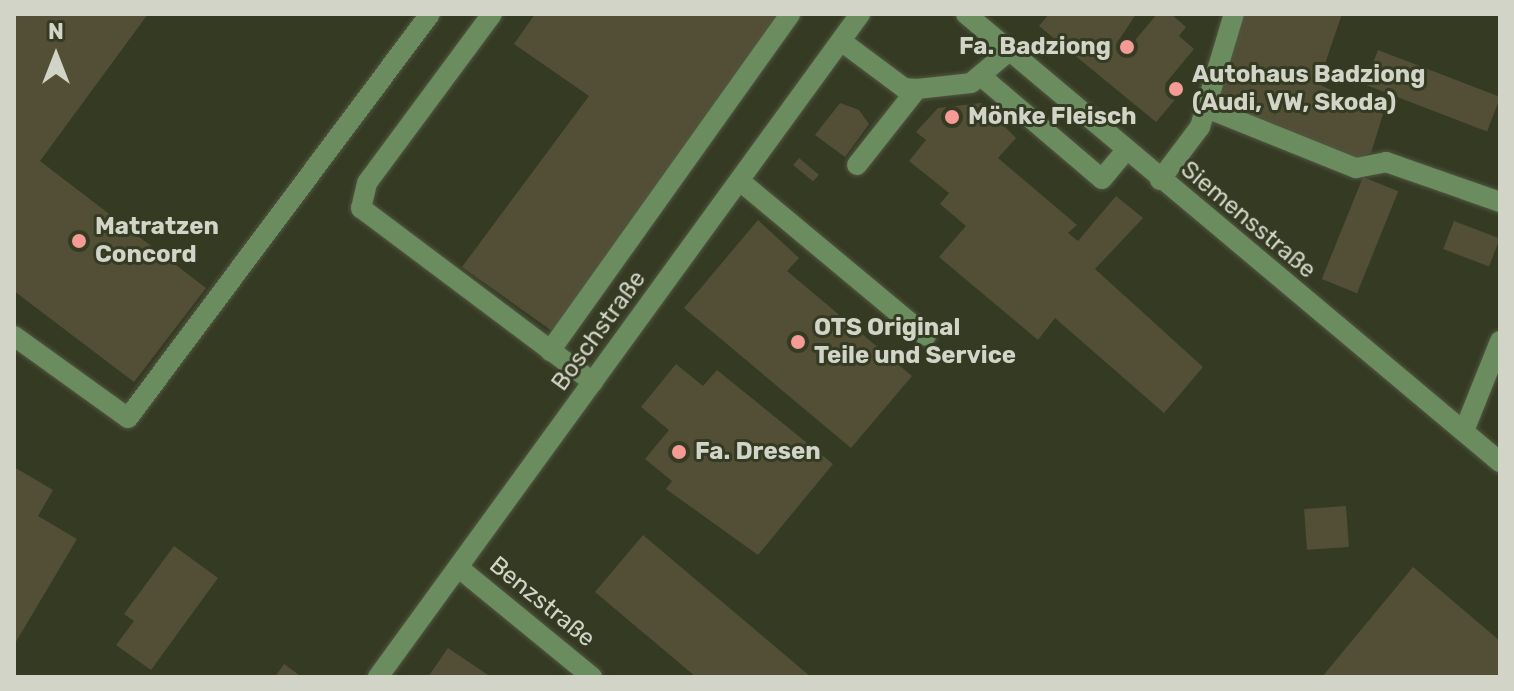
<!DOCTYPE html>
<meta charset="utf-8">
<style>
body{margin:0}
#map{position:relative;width:1514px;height:691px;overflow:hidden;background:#353a23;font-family:Rubik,sans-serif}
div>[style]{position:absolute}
.building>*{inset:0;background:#534f37;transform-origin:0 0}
.roads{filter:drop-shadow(0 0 2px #515640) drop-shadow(0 0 2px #515640)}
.minor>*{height:20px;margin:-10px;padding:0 10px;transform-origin:10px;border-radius:10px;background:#6b8c5f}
.dots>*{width:22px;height:22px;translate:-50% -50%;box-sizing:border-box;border:4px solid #353a23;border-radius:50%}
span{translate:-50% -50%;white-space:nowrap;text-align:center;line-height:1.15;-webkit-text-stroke:6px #353a23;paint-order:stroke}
.poi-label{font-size:24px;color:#d1d4c6;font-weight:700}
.right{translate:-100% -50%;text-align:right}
.left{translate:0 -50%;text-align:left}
.street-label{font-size:24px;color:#d1d4c6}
.frame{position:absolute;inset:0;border:16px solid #d1d4c6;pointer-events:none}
.north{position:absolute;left:16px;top:16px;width:80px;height:80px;-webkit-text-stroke:6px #353a23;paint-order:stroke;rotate:0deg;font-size:22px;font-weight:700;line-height:32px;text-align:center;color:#d1d4c6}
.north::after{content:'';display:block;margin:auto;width:28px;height:36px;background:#d1d4c6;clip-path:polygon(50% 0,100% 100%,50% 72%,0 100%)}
</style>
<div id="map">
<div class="building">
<i style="clip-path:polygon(14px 14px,148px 14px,40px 161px,206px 288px,134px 382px,14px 291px)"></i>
<i style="clip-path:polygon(535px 14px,785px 14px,555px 333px,462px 267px,589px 96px,514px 44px)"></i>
<i style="clip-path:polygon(1049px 14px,1136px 14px,1117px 43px,1126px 51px,1157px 14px,1171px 14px,1186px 27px,1179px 36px,1194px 49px,1165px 84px,1179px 95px,1156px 122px,1039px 26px)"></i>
<i style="clip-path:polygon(1244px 14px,1342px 14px,1318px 84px,1383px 114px,1371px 153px,1353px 160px,1233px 113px,1219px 95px)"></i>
<i style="left:1378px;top:50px;width:131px;height:37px;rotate:21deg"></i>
<i style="clip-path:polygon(840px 103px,859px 110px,869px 124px,845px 157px,815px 135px)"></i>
<i style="clip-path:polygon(981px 103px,1016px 138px,998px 158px,1077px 225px,1068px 233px,1078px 241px,1116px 196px,1143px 218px,1095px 269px,1203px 367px,1164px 413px,1055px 318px,1038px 340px,939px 257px,966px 226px,940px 204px,949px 193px,909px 161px,926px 140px,916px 132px,938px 108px)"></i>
<i style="left:799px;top:158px;width:26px;height:9px;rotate:40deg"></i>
<i style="left:1363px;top:177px;width:38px;height:110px;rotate:22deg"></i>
<i style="clip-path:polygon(758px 220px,799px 258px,787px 271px,912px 376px,851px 448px,684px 308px)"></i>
<i style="left:1454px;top:221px;width:49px;height:30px;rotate:21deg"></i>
<i style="clip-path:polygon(676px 364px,703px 386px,717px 370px,833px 464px,758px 555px,666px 489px,672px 481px,645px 459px,669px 430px,641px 407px)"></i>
<i style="clip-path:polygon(14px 467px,53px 490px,38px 516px,77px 539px,14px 645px)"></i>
<i style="left:1346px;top:506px;width:41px;height:42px;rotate:86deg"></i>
<i style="clip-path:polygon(643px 535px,811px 677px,696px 677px,595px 592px)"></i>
<i style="clip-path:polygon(174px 546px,218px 578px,151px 670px,116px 645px,134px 621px,124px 614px)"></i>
<i style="clip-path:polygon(1413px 567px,1500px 641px,1500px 677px,1322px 677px)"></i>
<i style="clip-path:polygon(448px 648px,491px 677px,428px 677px)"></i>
<i style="clip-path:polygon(284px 664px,302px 677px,275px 677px)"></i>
</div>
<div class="roads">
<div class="minor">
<i style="left:492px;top:14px;width:210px;rotate:126.5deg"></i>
<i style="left:367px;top:183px;width:26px;rotate:103deg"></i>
<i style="left:361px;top:208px;width:290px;rotate:36.9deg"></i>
<i style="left:966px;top:14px;width:697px;rotate:40deg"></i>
<i style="left:841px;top:41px;width:79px;rotate:36.7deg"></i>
<i style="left:904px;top:88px;width:13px;rotate:4deg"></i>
<i style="left:917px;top:89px;width:54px;rotate:-6.3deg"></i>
<i style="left:971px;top:83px;width:50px;rotate:-40.1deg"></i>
<i style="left:982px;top:77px;width:157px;rotate:40.4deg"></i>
<i style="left:1102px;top:179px;width:38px;rotate:-50deg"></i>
<i style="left:1204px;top:107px;width:164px;rotate:21.9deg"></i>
<i style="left:1356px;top:168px;width:31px;rotate:-11deg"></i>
<i style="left:1386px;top:162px;width:121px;rotate:19.3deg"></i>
<i style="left:857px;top:165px;width:97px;rotate:-51.7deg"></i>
<i style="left:1160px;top:180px;width:66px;rotate:-53deg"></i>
<i style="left:1200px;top:127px;width:118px;rotate:-73.3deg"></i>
<i style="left:740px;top:181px;width:242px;rotate:39.8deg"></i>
<i style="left:14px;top:336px;width:140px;rotate:35.7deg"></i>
<i style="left:128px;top:418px;width:504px;rotate:-53.22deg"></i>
<i style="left:550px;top:351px;width:414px;rotate:-54.5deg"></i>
<i style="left:1464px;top:431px;width:97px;rotate:-68.2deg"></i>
<i style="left:459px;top:568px;width:172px;rotate:39.3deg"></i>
<i style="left:378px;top:677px;width:820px;rotate:-53.98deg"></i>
</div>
</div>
<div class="dots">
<i style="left:1127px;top:47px;background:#f59b96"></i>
<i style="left:1176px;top:89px;background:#f59b96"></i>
<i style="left:952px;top:117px;background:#f59b96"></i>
<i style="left:79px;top:241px;background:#f59b96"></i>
<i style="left:798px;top:342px;background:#f59b96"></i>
<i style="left:679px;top:452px;background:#f59b96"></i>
</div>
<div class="poi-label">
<span class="right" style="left:1111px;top:47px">Fa. Badziong</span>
<span class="left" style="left:1192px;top:89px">Autohaus Badziong<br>(Audi, VW, Skoda)</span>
<span class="left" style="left:968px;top:117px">Mönke Fleisch</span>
<span class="left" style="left:95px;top:241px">Matratzen<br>Concord</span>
<span class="left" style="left:814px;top:342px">OTS Original<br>Teile und Service</span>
<span class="left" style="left:695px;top:452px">Fa. Dresen</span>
</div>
<div class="street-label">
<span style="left:1248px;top:220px;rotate:40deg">Siemensstraße</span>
<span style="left:599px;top:331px;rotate:-54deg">Boschstraße</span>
<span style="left:542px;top:602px;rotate:39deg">Benzstraße</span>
</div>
<div class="frame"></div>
<div class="north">N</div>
</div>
